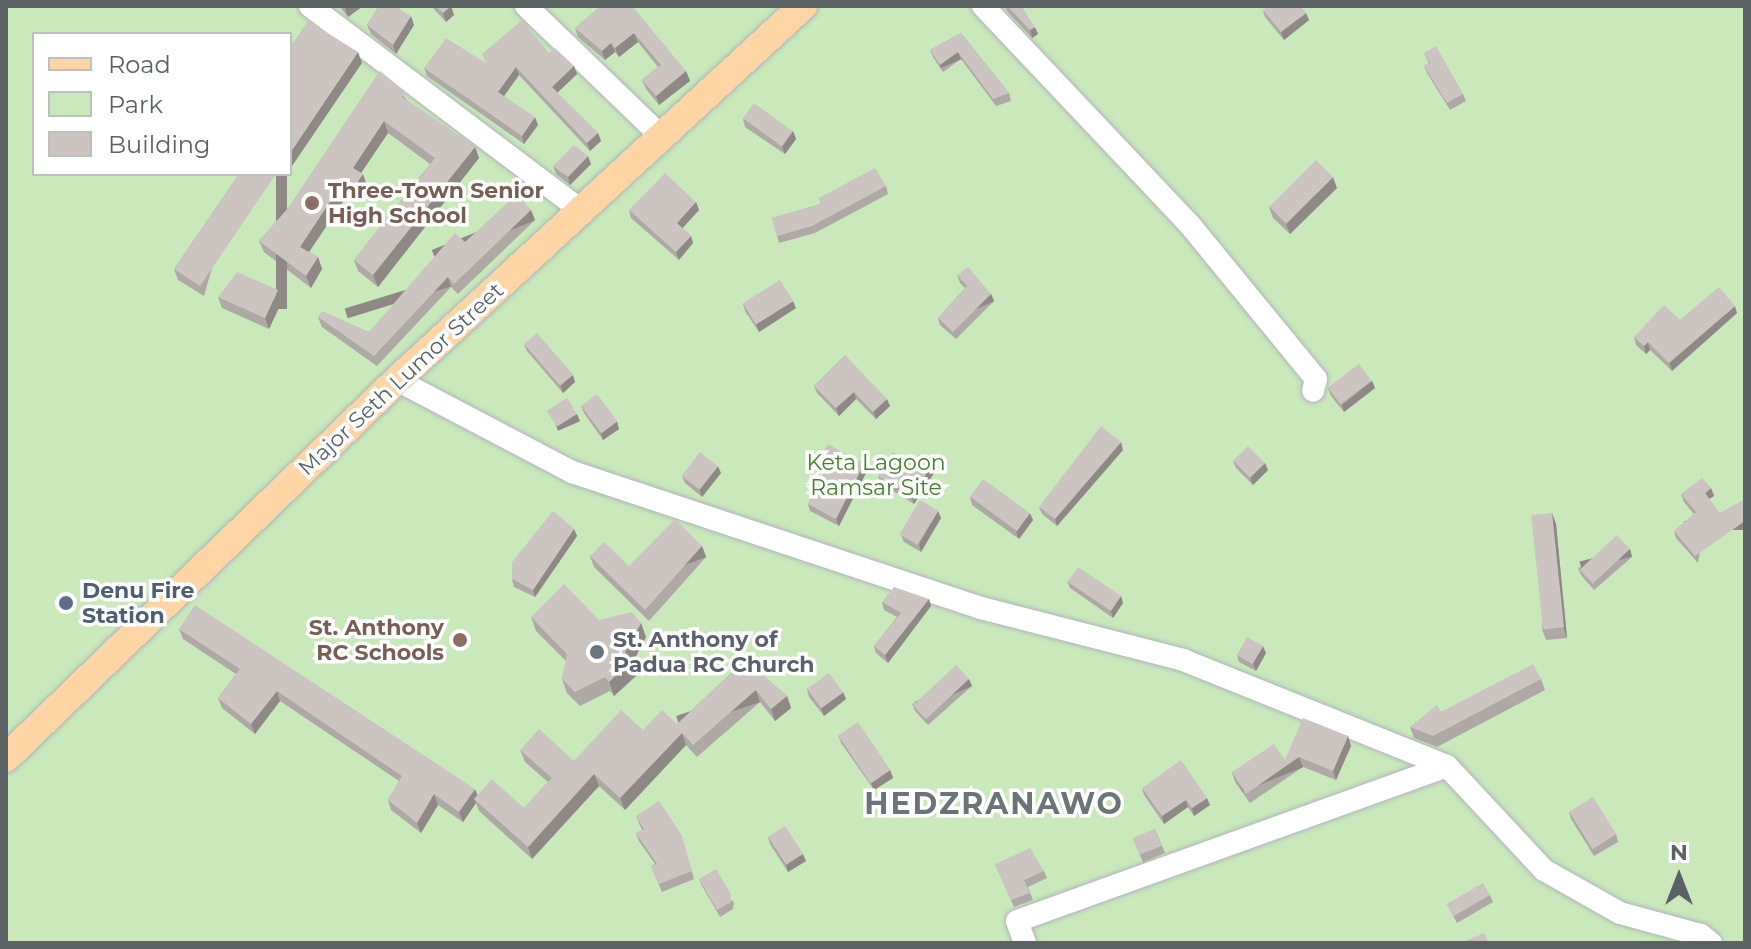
<!DOCTYPE html>
<style>
body{margin:0}
#map{position:relative;width:1751px;height:949px;overflow:hidden;background:#efe8e1;font-family:Montserrat,sans-serif}
div>[style]{position:absolute}
.green>*{inset:0;background:#c9e9bb}
.roads{filter:drop-shadow(0 0 2px #b0b6b9) drop-shadow(0 0 2px #b0b6b9)}
.minor>*{height:22px;margin:-11px;padding:0 11px;transform-origin:11px;border-radius:11px;background:#fff}
.major>*{height:28px;margin:-14px;padding:0 14px;transform-origin:14px;border-radius:14px;background:#ffd5a6}
.wall>*{inset:0;background:#afa9a5;transform-origin:0 0}
.shaded-wall>*{inset:0;background:#8f8986;transform-origin:0 0}
.building>*{inset:0;background:#ccc4c0;transform-origin:0 0}
.dots>*{width:22px;height:22px;translate:-50% -50%;box-sizing:border-box;border:4px solid #fff;border-radius:50%}
span{translate:-50% -50%;white-space:nowrap;text-align:center;line-height:1.15;-webkit-text-stroke:7px #fff;paint-order:stroke}
.education-label{font-size:22px;color:#785e54;font-weight:700}
.left{translate:0 -50%;text-align:left}
.right{translate:-100% -50%;text-align:right}
.street-label{font-size:22px;color:#5a6264}
.park-label{font-size:22px;color:#42822b}
.service-label{font-size:22px;color:#4e5e75;font-weight:700}
.worship-label{font-size:22px;color:#5b616d;font-weight:700}
.district-label{font-size:30px;color:#6b7476;font-weight:700;letter-spacing:2px}
.frame{position:absolute;inset:0;border:8px solid #5a6264;pointer-events:none}
.legend{position:absolute;left:32px;top:32px;width:260px;height:144px;box-sizing:border-box;background:#fff;border:2px solid #bdc0c1;margin:0;padding:10px 14px;list-style:none;font-size:24px;color:#5a6264}
.legend li{display:flex;align-items:center;gap:16px;height:40px}
.legend b{width:40px;border:2px solid #bdc0c1}
.north{position:absolute;left:1639px;top:837px;width:80px;height:80px;-webkit-text-stroke:6px #fff;paint-order:stroke;rotate:0deg;font-size:22px;font-weight:700;line-height:32px;text-align:center;color:#5a6264}
.north::after{content:'';display:block;margin:auto;width:28px;height:36px;background:#5a6264;clip-path:polygon(50% 0,100% 100%,50% 72%,0 100%)}
</style>
<div id="map">
<div class="green">
<i style="clip-path:polygon(evenodd,6px 6px,1745px 6px,1745px 943px,6px 943px,6px 6px,34px 34px,290px 34px,290px 174px,34px 174px,34px 34px)"></i>
</div>
<div class="roads">
<div class="minor">
<i style="left:310px;top:6px;width:341px;rotate:37deg"></i>
<i style="left:526px;top:6px;width:189px;rotate:43.9deg"></i>
<i style="left:983px;top:6px;width:301px;rotate:46.6deg"></i>
<i style="left:1190px;top:225px;width:199px;rotate:50.7deg"></i>
<i style="left:1316px;top:379px;width:12px;rotate:104deg"></i>
<i style="left:397px;top:380px;width:198px;rotate:27.7deg"></i>
<i style="left:572px;top:472px;width:431px;rotate:18.4deg"></i>
<i style="left:981px;top:608px;width:209px;rotate:14.4deg"></i>
<i style="left:1183px;top:660px;width:284px;rotate:21.9deg"></i>
<i style="left:1447px;top:766px;width:142px;rotate:47deg"></i>
<i style="left:1544px;top:870px;width:87px;rotate:29.5deg"></i>
<i style="left:1620px;top:913px;width:84px;rotate:15.2deg"></i>
<i style="left:1701px;top:935px;width:13px;rotate:39deg"></i>
<i style="left:1025px;top:943px;width:23px;rotate:-110deg"></i>
<i style="left:1017px;top:921px;width:457px;rotate:-19.8deg"></i>
</div>
<div class="major">
<i style="left:6px;top:758px;width:544px;rotate:-44.03deg"></i>
<i style="left:397px;top:380px;width:552px;rotate:-42.65deg"></i>
</div>
</div>
<div class="wall">
<i style="clip-path:polygon(339px 6px,363px 6px,348px 17px)"></i>
<i style="clip-path:polygon(379px 6px,400px 6px,398px 8px,414px 25px,396px 54px,371px 34px,367px 25px)"></i>
<i style="clip-path:polygon(431px 6px,451px 6px,454px 15px,446px 22px)"></i>
<i style="clip-path:polygon(601px 6px,686px 71px,690px 81px,659px 105px,646px 89px,642px 80px,658px 67px,638px 42px,619px 57px,615px 52px,605px 60px,578px 37px,575px 28px)"></i>
<i style="clip-path:polygon(1005px 6px,1021px 6px,1038px 34px,1032px 38px,1007px 11px)"></i>
<i style="clip-path:polygon(1263px 10px,1309px 20px,1284px 40px,1265px 17px)"></i>
<i style="clip-path:polygon(961px 33px,1009px 93px,1011px 101px,996px 106px,961px 59px,943px 72px,933px 57px,930px 50px)"></i>
<i style="clip-path:polygon(549px 53px,574px 66px,577px 74px,557px 93px,598px 133px,601px 141px,590px 151px,519px 75px,504px 96px,538px 125px,524px 144px,427px 76px,424px 68px,486px 63px)"></i>
<i style="clip-path:polygon(1424px 53px,1463px 94px,1466px 101px,1450px 110px,1427px 73px,1424px 66px,1429px 63px)"></i>
<i style="clip-path:polygon(380px 71px,409px 102px,475px 147px,479px 158px,378px 287px,358px 271px,354px 260px,430px 164px,388px 133px,361px 173px,367px 186px,357px 200px,348px 194px,309px 252px,318px 257px,322px 269px,311px 288px,264px 252px,259px 241px,289px 207px)"></i>
<i style="clip-path:polygon(743px 119px,793px 131px,796px 139px,785px 154px,745px 127px)"></i>
<i style="clip-path:polygon(591px 164px,570px 185px,556px 174px,553px 166px)"></i>
<i style="clip-path:polygon(239px 174px,204px 296px,178px 280px,174px 269px)"></i>
<i style="clip-path:polygon(886px 186px,888px 194px,815px 233px,779px 243px,772px 218px,821px 204px,819px 198px)"></i>
<i style="clip-path:polygon(1337px 188px,1290px 234px,1273px 218px,1269px 207px)"></i>
<i style="clip-path:polygon(696px 202px,699px 210px,682px 228px,691px 236px,693px 243px,679px 260px,631px 218px,629px 210px)"></i>
<i style="clip-path:polygon(531px 210px,535px 220px,458px 294px,451px 287px,377px 366px,322px 327px,318px 317px,369px 332px,465px 242px)"></i>
<i style="clip-path:polygon(957px 275px,991px 294px,994px 301px,956px 339px,940px 325px,938px 318px,965px 288px,960px 283px)"></i>
<i style="clip-path:polygon(218px 297px,282px 301px,269px 329px,222px 308px)"></i>
<i style="clip-path:polygon(743px 304px,796px 308px,759px 332px,745px 311px)"></i>
<i style="clip-path:polygon(1737px 313px,1672px 371px,1650px 350px,1646px 354px,1636px 345px,1634px 337px,1680px 320px)"></i>
<i style="clip-path:polygon(524px 344px,575px 382px,563px 393px,527px 351px)"></i>
<i style="clip-path:polygon(845px 355px,890px 406px,876px 419px,856px 399px,839px 416px,817px 393px,814px 386px)"></i>
<i style="clip-path:polygon(1372px 381px,1375px 388px,1344px 412px,1331px 396px,1328px 388px)"></i>
<i style="clip-path:polygon(581px 406px,619px 429px,603px 440px,584px 413px)"></i>
<i style="clip-path:polygon(1123px 450px,1057px 526px,1042px 514px,1039px 507px)"></i>
<i style="clip-path:polygon(1233px 461px,1268px 470px,1253px 485px,1236px 468px)"></i>
<i style="clip-path:polygon(818px 462px,864px 464px,867px 471px,839px 526px,810px 511px,808px 504px,825px 472px,821px 469px)"></i>
<i style="clip-path:polygon(933px 463px,936px 470px,914px 504px,880px 483px,878px 476px,913px 464px)"></i>
<i style="clip-path:polygon(721px 473px,702px 497px,685px 483px,682px 476px)"></i>
<i style="clip-path:polygon(1711px 488px,1714px 496px,1709px 499px,1698px 563px,1676px 538px,1674px 531px,1694px 514px,1684px 502px,1681px 494px)"></i>
<i style="clip-path:polygon(970px 497px,1033px 520px,1019px 539px,972px 505px)"></i>
<i style="clip-path:polygon(1552px 513px,1556px 524px,1567px 638px,1546px 640px,1542px 629px)"></i>
<i style="clip-path:polygon(941px 518px,921px 552px,904px 542px,901px 535px)"></i>
<i style="clip-path:polygon(574px 529px,577px 536px,535px 597px,514px 587px,512px 579px)"></i>
<i style="clip-path:polygon(702px 546px,706px 557px,649px 621px,594px 567px,590px 556px,629px 566px)"></i>
<i style="clip-path:polygon(1630px 549px,1632px 557px,1594px 590px,1581px 575px,1578px 568px)"></i>
<i style="clip-path:polygon(1067px 581px,1121px 596px,1123px 603px,1113px 618px,1070px 588px)"></i>
<i style="clip-path:polygon(929px 599px,931px 606px,888px 663px,876px 653px,874px 646px,897px 617px,884px 610px,882px 602px)"></i>
<i style="clip-path:polygon(531px 617px,599px 620px,646px 637px,633px 662px,637px 675px,614px 696px,610px 691px,580px 706px,567px 693px,562px 679px,566px 661px,536px 631px)"></i>
<i style="clip-path:polygon(179px 629px,477px 795px,524px 808px,548px 782px,525px 762px,520px 750px,574px 761px,643px 730px,677px 724px,745px 660px,787px 696px,791px 708px,775px 721px,760px 702px,697px 757px,686px 745px,625px 810px,599px 786px,532px 859px,479px 811px,476px 803px,463px 822px,438px 805px,421px 833px,391px 810px,388px 800px,399px 781px,280px 701px,255px 734px,222px 708px,218px 698px,236px 674px,183px 639px)"></i>
<i style="clip-path:polygon(1266px 653px,1256px 671px,1239px 662px,1237px 655px)"></i>
<i style="clip-path:polygon(1541px 679px,1545px 690px,1437px 747px,1414px 738px,1410px 727px,1441px 712px)"></i>
<i style="clip-path:polygon(972px 686px,928px 725px,915px 711px,912px 704px)"></i>
<i style="clip-path:polygon(807px 689px,843px 692px,846px 699px,824px 716px,809px 697px)"></i>
<i style="clip-path:polygon(838px 735px,890px 770px,893px 778px,874px 790px,841px 743px)"></i>
<i style="clip-path:polygon(1348px 736px,1351px 746px,1336px 780px,1303px 767px,1250px 803px,1235px 782px,1232px 772px,1285px 760px)"></i>
<i style="clip-path:polygon(1142px 788px,1210px 805px,1194px 816px,1188px 807px,1164px 824px,1144px 795px)"></i>
<i style="clip-path:polygon(1569px 812px,1616px 834px,1618px 842px,1594px 856px,1571px 819px)"></i>
<i style="clip-path:polygon(636px 816px,681px 834px,694px 879px,662px 892px,651px 866px,655px 864px,639px 841px,636px 833px,642px 830px)"></i>
<i style="left:1155px;top:829px;width:26px;height:24px;rotate:67deg"></i>
<i style="clip-path:polygon(768px 837px,806px 861px,788px 872px,770px 844px)"></i>
<i style="clip-path:polygon(995px 864px,1044px 871px,1047px 878px,1028px 887px,1033px 900px,1014px 907px)"></i>
<i style="clip-path:polygon(699px 879px,734px 902px,733px 909px,720px 917px,702px 886px)"></i>
<i style="clip-path:polygon(1490px 895px,1493px 902px,1457px 923px,1447px 904px)"></i>
</div>
<div class="shaded-wall">
<i style="clip-path:polygon(348px 6px,363px 6px,348px 17px,345px 9px)"></i>
<i style="clip-path:polygon(451px 6px,454px 15px,446px 22px,443px 13px)"></i>
<i style="clip-path:polygon(1306px 13px,1309px 20px,1284px 40px,1281px 32px)"></i>
<i style="clip-path:polygon(411px 16px,414px 25px,396px 54px,393px 45px)"></i>
<i style="clip-path:polygon(1035px 27px,1038px 34px,1032px 38px,1030px 30px)"></i>
<i style="clip-path:polygon(634px 33px,638px 42px,619px 57px,615px 48px)"></i>
<i style="clip-path:polygon(611px 43px,615px 52px,605px 60px,602px 51px)"></i>
<i style="clip-path:polygon(358px 52px,362px 63px,290px 169px,290px 153px)"></i>
<i style="left:958px;top:52px;width:8px;height:22px;rotate:67deg"></i>
<i style="clip-path:polygon(574px 66px,577px 74px,555px 95px,552px 87px)"></i>
<i style="clip-path:polygon(516px 67px,519px 75px,501px 100px,498px 92px)"></i>
<i style="clip-path:polygon(686px 71px,690px 81px,659px 105px,656px 96px)"></i>
<i style="clip-path:polygon(535px 117px,538px 125px,524px 144px,522px 136px)"></i>
<i style="clip-path:polygon(384px 121px,388px 133px,357px 179px,353px 168px)"></i>
<i style="clip-path:polygon(793px 131px,796px 139px,785px 154px,782px 147px)"></i>
<i style="clip-path:polygon(598px 133px,601px 141px,590px 151px,587px 143px)"></i>
<i style="clip-path:polygon(475px 147px,479px 158px,378px 287px,373px 275px)"></i>
<i style="clip-path:polygon(588px 156px,591px 164px,570px 185px,568px 177px)"></i>
<i style="left:276px;top:174px;width:11px;height:135px"></i>
<i style="clip-path:polygon(363px 174px,367px 186px,357px 200px,353px 189px)"></i>
<i style="clip-path:polygon(1333px 177px,1337px 188px,1290px 234px,1286px 224px)"></i>
<i style="clip-path:polygon(343px 182px,348px 194px,305px 258px,300px 247px)"></i>
<i style="clip-path:polygon(696px 202px,699px 210px,680px 231px,677px 223px)"></i>
<i style="left:531px;top:210px;width:11px;height:107px;rotate:68deg"></i>
<i style="clip-path:polygon(691px 236px,693px 243px,679px 260px,676px 252px)"></i>
<i style="clip-path:polygon(318px 257px,322px 269px,311px 288px,306px 276px)"></i>
<i style="left:448px;top:277px;width:10px;height:108px;rotate:73deg"></i>
<i style="clip-path:polygon(278px 290px,282px 301px,269px 329px,265px 318px)"></i>
<i style="left:991px;top:294px;width:8px;height:54px;rotate:67deg"></i>
<i style="clip-path:polygon(793px 301px,796px 308px,759px 332px,756px 324px)"></i>
<i style="clip-path:polygon(1735px 306px,1737px 313px,1672px 371px,1669px 363px)"></i>
<i style="clip-path:polygon(1648px 342px,1650px 350px,1646px 354px,1644px 346px)"></i>
<i style="clip-path:polygon(573px 375px,575px 382px,563px 393px,560px 385px)"></i>
<i style="clip-path:polygon(1372px 381px,1375px 388px,1344px 412px,1342px 405px)"></i>
<i style="clip-path:polygon(854px 392px,856px 399px,839px 416px,836px 408px)"></i>
<i style="clip-path:polygon(887px 399px,890px 406px,876px 419px,873px 412px)"></i>
<i style="left:577px;top:414px;width:8px;height:24px;rotate:67deg"></i>
<i style="clip-path:polygon(617px 421px,619px 429px,603px 440px,601px 433px)"></i>
<i style="clip-path:polygon(1121px 442px,1123px 450px,1057px 526px,1055px 519px)"></i>
<i style="clip-path:polygon(933px 463px,936px 470px,914px 504px,912px 497px)"></i>
<i style="clip-path:polygon(1265px 463px,1268px 470px,1253px 485px,1250px 477px)"></i>
<i style="clip-path:polygon(864px 464px,867px 471px,839px 526px,836px 519px)"></i>
<i style="clip-path:polygon(718px 466px,721px 473px,702px 497px,699px 489px)"></i>
<i style="clip-path:polygon(1711px 488px,1714px 496px,1707px 500px,1705px 493px)"></i>
<i style="clip-path:polygon(938px 511px,941px 518px,921px 552px,919px 544px)"></i>
<i style="clip-path:polygon(1030px 513px,1033px 520px,1019px 539px,1016px 532px)"></i>
<i style="clip-path:polygon(1552px 513px,1556px 524px,1567px 638px,1563px 627px)"></i>
<i style="left:1745px;top:521px;width:9px;height:61px;rotate:90deg"></i>
<i style="clip-path:polygon(574px 529px,577px 536px,535px 597px,533px 590px)"></i>
<i style="left:702px;top:546px;width:12px;height:86px;rotate:70deg"></i>
<i style="left:1630px;top:549px;width:8px;height:52px;rotate:76deg"></i>
<i style="clip-path:polygon(1121px 596px,1123px 603px,1113px 618px,1110px 610px)"></i>
<i style="clip-path:polygon(929px 599px,931px 606px,888px 663px,885px 655px)"></i>
<i style="clip-path:polygon(641px 623px,646px 637px,633px 662px,637px 675px,614px 696px,609px 682px)"></i>
<i style="clip-path:polygon(1263px 646px,1266px 653px,1256px 671px,1253px 664px)"></i>
<i style="left:969px;top:679px;width:8px;height:59px;rotate:67deg"></i>
<i style="left:756px;top:690px;width:13px;height:84px;rotate:72deg"></i>
<i style="clip-path:polygon(277px 691px,280px 701px,255px 734px,251px 724px)"></i>
<i style="clip-path:polygon(843px 692px,846px 699px,824px 716px,821px 708px)"></i>
<i style="clip-path:polygon(787px 696px,791px 708px,775px 721px,771px 709px)"></i>
<i style="clip-path:polygon(682px 733px,686px 745px,625px 810px,620px 798px)"></i>
<i style="clip-path:polygon(1348px 736px,1351px 746px,1336px 780px,1333px 771px)"></i>
<i style="left:1299px;top:757px;width:11px;height:65px;rotate:68deg"></i>
<i style="clip-path:polygon(890px 770px,893px 778px,874px 790px,871px 783px)"></i>
<i style="clip-path:polygon(594px 774px,599px 786px,532px 859px,528px 847px)"></i>
<i style="clip-path:polygon(475px 789px,479px 799px,474px 799px,476px 803px,463px 822px,459px 812px)"></i>
<i style="clip-path:polygon(434px 794px,438px 805px,421px 833px,417px 823px)"></i>
<i style="clip-path:polygon(1207px 798px,1210px 805px,1194px 816px,1192px 808px)"></i>
<i style="clip-path:polygon(1186px 800px,1188px 807px,1164px 824px,1162px 816px)"></i>
<i style="clip-path:polygon(803px 854px,806px 861px,788px 872px,786px 865px)"></i>
</div>
<div class="building">
<i style="clip-path:polygon(379px 6px,394px 6px,411px 16px,393px 45px,367px 25px)"></i>
<i style="clip-path:polygon(436px 6px,451px 6px,443px 13px)"></i>
<i style="clip-path:polygon(601px 6px,632px 6px,686px 71px,656px 96px,642px 80px,661px 65px,634px 33px,615px 48px,611px 43px,602px 51px,575px 28px)"></i>
<i style="clip-path:polygon(1007px 6px,1021px 6px,1035px 27px,1030px 30px)"></i>
<i style="clip-path:polygon(1267px 6px,1301px 6px,1306px 13px,1281px 32px,1263px 10px)"></i>
<i style="clip-path:polygon(522px 20px,549px 53px,555px 48px,574px 66px,552px 87px,598px 133px,587px 143px,516px 67px,498px 92px,535px 117px,522px 136px,424px 68px,446px 38px,486px 63px,482px 54px)"></i>
<i style="clip-path:polygon(308px 21px,358px 52px,290px 153px,290px 47px)"></i>
<i style="clip-path:polygon(961px 33px,1009px 93px,993px 99px,958px 52px,940px 65px,930px 50px)"></i>
<i style="clip-path:polygon(1436px 46px,1463px 94px,1447px 103px,1424px 66px,1430px 63px,1424px 53px)"></i>
<i style="clip-path:polygon(380px 71px,406px 92px,402px 97px,475px 147px,373px 275px,354px 260px,435px 158px,384px 121px,353px 168px,363px 174px,353px 189px,343px 182px,300px 247px,318px 257px,306px 276px,259px 241px,289px 207px)"></i>
<i style="left:754px;top:103px;width:48px;height:19px;rotate:36deg"></i>
<i style="clip-path:polygon(574px 145px,588px 156px,568px 177px,553px 166px)"></i>
<i style="left:1316px;top:160px;width:24px;height:66px;rotate:45deg"></i>
<i style="clip-path:polygon(875px 168px,886px 186px,812px 226px,777px 236px,772px 218px,822px 204px,819px 198px)"></i>
<i style="clip-path:polygon(665px 173px,696px 202px,677px 223px,691px 236px,676px 252px,629px 210px)"></i>
<i style="clip-path:polygon(239px 174px,276px 174px,200px 286px,174px 269px)"></i>
<i style="clip-path:polygon(517px 194px,531px 210px,454px 284px,448px 277px,374px 356px,318px 317px,322px 311px,369px 332px,455px 233px,465px 242px)"></i>
<i style="clip-path:polygon(968px 267px,991px 294px,953px 332px,938px 318px,967px 286px,957px 275px)"></i>
<i style="clip-path:polygon(237px 272px,278px 290px,265px 318px,218px 297px)"></i>
<i style="left:780px;top:280px;width:25px;height:44px;rotate:58deg"></i>
<i style="clip-path:polygon(1719px 287px,1735px 306px,1669px 363px,1648px 342px,1644px 346px,1634px 337px,1664px 305px,1680px 320px)"></i>
<i style="left:537px;top:333px;width:55px;height:17px;rotate:49deg"></i>
<i style="clip-path:polygon(845px 355px,887px 399px,873px 412px,854px 392px,836px 408px,814px 386px)"></i>
<i style="left:1359px;top:364px;width:21px;height:39px;rotate:53deg"></i>
<i style="left:597px;top:394px;width:34px;height:20px;rotate:53deg"></i>
<i style="left:567px;top:398px;width:19px;height:24px;rotate:58deg"></i>
<i style="clip-path:polygon(1101px 426px,1121px 442px,1055px 519px,1039px 507px)"></i>
<i style="clip-path:polygon(828px 444px,864px 464px,836px 519px,808px 504px,828px 467px,818px 462px)"></i>
<i style="left:1248px;top:446px;width:24px;height:21px;rotate:45deg"></i>
<i style="left:700px;top:452px;width:23px;height:30px;rotate:38deg"></i>
<i style="clip-path:polygon(893px 452px,913px 464px,919px 454px,933px 463px,912px 497px,878px 476px)"></i>
<i style="clip-path:polygon(1702px 478px,1711px 488px,1705px 493px,1720px 513px,1745px 499px,1745px 521px,1695px 556px,1674px 531px,1696px 512px,1681px 494px)"></i>
<i style="left:983px;top:479px;width:58px;height:22px;rotate:36deg"></i>
<i style="left:920px;top:500px;width:21px;height:40px;rotate:31deg"></i>
<i style="clip-path:polygon(553px 511px,574px 529px,533px 590px,512px 579px,512px 562px)"></i>
<i style="left:1552px;top:513px;width:115px;height:21px;rotate:84deg"></i>
<i style="clip-path:polygon(675px 519px,702px 546px,645px 610px,590px 556px,604px 542px,629px 566px)"></i>
<i style="left:1617px;top:535px;width:19px;height:51px;rotate:47deg"></i>
<i style="left:1078px;top:567px;width:52px;height:18px;rotate:34deg"></i>
<i style="clip-path:polygon(564px 584px,599px 620px,632px 612px,641px 623px,625px 652px,632px 660px,609px 682px,605px 677px,575px 692px,562px 679px,567px 654px,531px 617px)"></i>
<i style="clip-path:polygon(894px 587px,929px 599px,885px 655px,874px 646px,901px 613px,882px 602px)"></i>
<i style="clip-path:polygon(195px 605px,475px 789px,459px 812px,434px 794px,417px 823px,388px 800px,402px 776px,277px 691px,251px 724px,218px 698px,240px 669px,179px 629px)"></i>
<i style="left:1247px;top:637px;width:18px;height:21px;rotate:29deg"></i>
<i style="clip-path:polygon(745px 660px,787px 696px,771px 709px,756px 690px,693px 745px,682px 733px,620px 798px,594px 774px,528px 847px,474px 799px,492px 779px,524px 808px,552px 778px,520px 750px,539px 729px,574px 761px,621px 710px,643px 730px,662px 710px,677px 724px)"></i>
<i style="clip-path:polygon(1533px 664px,1541px 679px,1433px 736px,1410px 727px,1437px 705px,1441px 712px)"></i>
<i style="left:956px;top:665px;width:19px;height:59px;rotate:47deg"></i>
<i style="left:829px;top:673px;width:24px;height:27px;rotate:54deg"></i>
<i style="clip-path:polygon(1303px 718px,1348px 736px,1333px 771px,1299px 757px,1246px 794px,1232px 772px,1274px 744px,1285px 760px)"></i>
<i style="left:858px;top:722px;width:58px;height:24px;rotate:56deg"></i>
<i style="clip-path:polygon(1181px 760px,1207px 798px,1192px 808px,1186px 800px,1162px 816px,1142px 788px)"></i>
<i style="left:1593px;top:797px;width:44px;height:28px;rotate:58deg"></i>
<i style="clip-path:polygon(659px 801px,681px 834px,692px 871px,659px 884px,651px 866px,657px 864px,636px 833px,644px 829px,636px 816px)"></i>
<i style="left:785px;top:826px;width:33px;height:20px;rotate:57deg"></i>
<i style="left:1155px;top:829px;width:18px;height:24px;rotate:68deg"></i>
<i style="clip-path:polygon(1030px 848px,1044px 871px,1024px 880px,1030px 893px,1011px 900px,995px 864px)"></i>
<i style="clip-path:polygon(716px 869px,731px 894px,731px 902px,717px 910px,699px 879px)"></i>
<i style="left:1483px;top:883px;width:14px;height:42px;rotate:60deg"></i>
<i style="clip-path:polygon(1484px 933px,1489px 943px,1460px 943px)"></i>
</div>
<div class="dots">
<i style="left:312px;top:203px;background:#8d6e63"></i>
<i style="left:66px;top:603px;background:#5c6f8a"></i>
<i style="left:460px;top:640px;background:#8d6e63"></i>
<i style="left:597px;top:652px;background:#6b7280"></i>
</div>
<div class="education-label">
<span class="left" style="left:328px;top:203px">Three-Town Senior<br>High School</span>
<span class="right" style="left:444px;top:640px">St. Anthony<br>RC Schools</span>
</div>
<div class="street-label">
<span style="left:401px;top:379px;rotate:-43deg">Major Seth Lumor Street</span>
</div>
<div class="park-label">
<span style="left:876px;top:475px">Keta Lagoon<br>Ramsar Site</span>
</div>
<div class="service-label">
<span class="left" style="left:82px;top:603px">Denu Fire<br>Station</span>
</div>
<div class="worship-label">
<span class="left" style="left:613px;top:652px">St. Anthony of<br>Padua RC Church</span>
</div>
<div class="district-label">
<span style="left:994px;top:804px">HEDZRANAWO</span>
</div>
<div class="frame"></div>
<ul class="legend">
<li><b style="height:10px;background:#ffd5a6"></b>Road</li>
<li><b style="height:22px;background:#c9e9bb"></b>Park</li>
<li><b style="height:22px;background:#ccc4c0"></b>Building</li>
</ul>
<div class="north">N</div>
</div>
